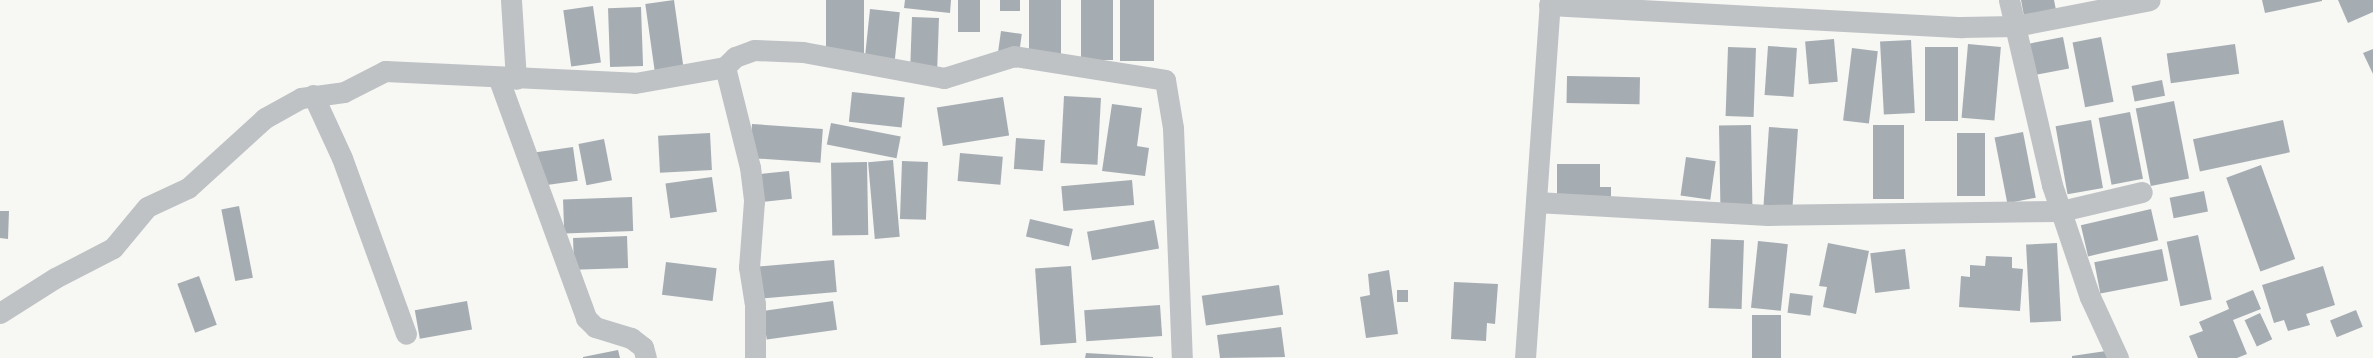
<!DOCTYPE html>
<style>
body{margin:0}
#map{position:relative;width:2373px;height:358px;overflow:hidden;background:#f7f7f4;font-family:"Noto Sans",sans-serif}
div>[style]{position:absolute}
.building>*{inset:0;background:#a6adb2;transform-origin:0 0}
.street>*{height:21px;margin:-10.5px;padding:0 10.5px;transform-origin:10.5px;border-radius:10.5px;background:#bec2c5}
span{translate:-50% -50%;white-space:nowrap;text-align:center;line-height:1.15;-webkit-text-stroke:4px #fff;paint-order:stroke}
</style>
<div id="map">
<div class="building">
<i style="left:674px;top:0;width:68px;height:29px;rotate:82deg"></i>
<i style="left:826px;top:0;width:38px;height:56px"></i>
<i style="clip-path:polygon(905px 0,951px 0,950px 13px,904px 8px)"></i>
<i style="left:958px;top:0;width:22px;height:32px"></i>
<i style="left:1000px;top:0;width:20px;height:11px"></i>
<i style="left:1029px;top:0;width:32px;height:61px"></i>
<i style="left:1081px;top:0;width:32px;height:60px"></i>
<i style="left:1120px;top:0;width:34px;height:61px"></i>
<i style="clip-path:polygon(2021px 0,2054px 0,2056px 10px,2024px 16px)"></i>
<i style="clip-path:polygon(2262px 0,2322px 0,2322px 1px,2265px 13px)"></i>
<i style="clip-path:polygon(2338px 0,2373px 0,2373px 12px,2348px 23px)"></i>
<i style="left:593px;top:6px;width:57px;height:30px;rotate:82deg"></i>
<i style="left:641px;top:7px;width:59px;height:33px;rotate:88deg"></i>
<i style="left:870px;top:9px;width:30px;height:59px;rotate:6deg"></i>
<i style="left:912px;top:17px;width:27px;height:59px;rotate:2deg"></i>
<i style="left:1001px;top:31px;width:21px;height:34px;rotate:8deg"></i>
<i style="left:2063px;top:37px;width:32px;height:35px;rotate:79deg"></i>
<i style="left:2101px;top:37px;width:66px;height:29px;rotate:79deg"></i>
<i style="left:1834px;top:39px;width:43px;height:29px;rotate:85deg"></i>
<i style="left:1911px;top:40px;width:73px;height:31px;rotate:87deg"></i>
<i style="left:1968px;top:44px;width:33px;height:74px;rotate:5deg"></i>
<i style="left:2235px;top:44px;width:30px;height:69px;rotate:82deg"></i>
<i style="left:1768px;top:46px;width:29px;height:49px;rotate:4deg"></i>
<i style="left:1728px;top:47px;width:28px;height:69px;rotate:2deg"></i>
<i style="left:1925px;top:47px;width:33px;height:74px"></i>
<i style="left:1852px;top:48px;width:26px;height:73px;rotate:7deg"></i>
<i style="clip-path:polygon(2373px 49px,2373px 74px,2363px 53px)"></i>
<i style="left:1567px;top:76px;width:73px;height:27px;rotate:1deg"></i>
<i style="left:2162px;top:80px;width:16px;height:31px;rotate:79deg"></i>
<i style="left:852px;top:92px;width:53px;height:30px;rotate:6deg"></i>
<i style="left:1064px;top:96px;width:37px;height:67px;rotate:3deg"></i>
<i style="left:1003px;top:97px;width:39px;height:67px;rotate:81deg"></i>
<i style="left:2174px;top:101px;width:79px;height:39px;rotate:79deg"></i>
<i style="clip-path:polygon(1112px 104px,1142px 108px,1137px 146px,1149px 148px,1145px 176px,1102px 171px)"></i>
<i style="left:2130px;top:112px;width:68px;height:32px;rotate:79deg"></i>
<i style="left:2091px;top:120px;width:69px;height:36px;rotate:80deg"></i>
<i style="left:2283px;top:120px;width:33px;height:92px;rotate:78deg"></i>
<i style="left:831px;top:123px;width:71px;height:22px;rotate:11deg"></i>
<i style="left:752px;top:124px;width:71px;height:34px;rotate:4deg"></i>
<i style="left:1751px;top:125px;width:84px;height:32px;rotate:89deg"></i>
<i style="left:1873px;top:125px;width:31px;height:74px"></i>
<i style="left:1769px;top:127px;width:29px;height:80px;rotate:4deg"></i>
<i style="left:2023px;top:132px;width:67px;height:29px;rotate:79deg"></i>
<i style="left:710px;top:133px;width:37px;height:52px;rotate:87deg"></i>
<i style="left:1957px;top:133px;width:28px;height:63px"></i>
<i style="left:1016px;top:138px;width:29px;height:31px;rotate:4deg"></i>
<i style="left:604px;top:139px;width:42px;height:26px;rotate:79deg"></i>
<i style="left:573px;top:147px;width:34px;height:46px;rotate:82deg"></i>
<i style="left:960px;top:153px;width:43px;height:28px;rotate:5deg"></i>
<i style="left:1686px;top:157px;width:30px;height:39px;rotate:8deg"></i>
<i style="left:893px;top:160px;width:77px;height:25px;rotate:85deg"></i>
<i style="left:902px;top:161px;width:26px;height:58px;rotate:2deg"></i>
<i style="left:867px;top:162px;width:73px;height:36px;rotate:89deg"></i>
<i style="clip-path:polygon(1557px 164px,1600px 164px,1600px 187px,1611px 187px,1611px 202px,1557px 202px)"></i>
<i style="left:2261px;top:165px;width:100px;height:37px;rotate:70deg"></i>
<i style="left:789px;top:171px;width:28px;height:41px;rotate:84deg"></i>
<i style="left:712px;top:177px;width:35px;height:47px;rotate:82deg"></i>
<i style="left:1132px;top:180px;width:25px;height:71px;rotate:85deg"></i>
<i style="left:2204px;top:191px;width:21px;height:35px;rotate:79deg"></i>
<i style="left:632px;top:197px;width:34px;height:69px;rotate:88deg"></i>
<i style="left:239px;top:206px;width:73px;height:18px;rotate:79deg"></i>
<i style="left:2151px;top:209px;width:32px;height:72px;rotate:77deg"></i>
<i style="clip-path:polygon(0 211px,9px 211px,8px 239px,0 238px)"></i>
<i style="left:1030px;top:219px;width:44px;height:18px;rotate:13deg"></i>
<i style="left:1154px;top:220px;width:29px;height:68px;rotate:80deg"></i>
<i style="left:2198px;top:235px;width:66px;height:32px;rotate:78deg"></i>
<i style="left:627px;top:236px;width:32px;height:54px;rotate:88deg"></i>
<i style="left:1711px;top:239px;width:33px;height:69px;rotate:2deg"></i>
<i style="left:1758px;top:241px;width:30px;height:67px;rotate:6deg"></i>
<i style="clip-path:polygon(1828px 243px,1869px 251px,1856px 314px,1823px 307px,1827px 287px,1819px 286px)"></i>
<i style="left:2057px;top:243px;width:78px;height:31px;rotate:87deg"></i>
<i style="left:1905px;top:249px;width:40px;height:35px;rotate:83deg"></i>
<i style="left:2162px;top:249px;width:32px;height:69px;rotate:79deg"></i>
<i style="clip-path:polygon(1986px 256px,2012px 257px,2012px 268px,2023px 269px,2020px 311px,1959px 307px,1961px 276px,1970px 277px,1970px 265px,1985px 266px)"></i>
<i style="left:834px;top:260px;width:32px;height:85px;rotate:85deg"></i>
<i style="left:666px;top:262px;width:51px;height:33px;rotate:7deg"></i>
<i style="left:1071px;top:266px;width:77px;height:36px;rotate:86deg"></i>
<i style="clip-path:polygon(2323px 266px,2335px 305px,2306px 314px,2310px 325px,2288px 331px,2284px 320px,2274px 323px,2262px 285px)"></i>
<i style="clip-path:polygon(1389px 270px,1398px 334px,1366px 338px,1360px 297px,1370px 295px,1368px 274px)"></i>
<i style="left:199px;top:276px;width:52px;height:23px;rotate:70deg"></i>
<i style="clip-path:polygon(1454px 282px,1498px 284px,1495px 324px,1487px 323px,1486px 341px,1451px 339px)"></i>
<i style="left:1279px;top:285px;width:30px;height:78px;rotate:82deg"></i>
<i style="left:1397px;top:290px;width:11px;height:12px"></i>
<i style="clip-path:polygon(2253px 290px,2261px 309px,2233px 320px,2247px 354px,2237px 358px,2198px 358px,2189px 336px,2203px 331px,2199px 322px,2229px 309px,2226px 301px)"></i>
<i style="left:1790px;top:293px;width:23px;height:20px;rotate:7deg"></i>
<i style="left:467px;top:301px;width:29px;height:53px;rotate:80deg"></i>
<i style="left:833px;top:301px;width:29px;height:71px;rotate:82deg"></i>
<i style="left:1160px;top:305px;width:31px;height:76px;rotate:86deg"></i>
<i style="left:2356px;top:310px;width:18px;height:28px;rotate:68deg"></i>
<i style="left:2260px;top:313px;width:29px;height:17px;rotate:65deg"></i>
<i style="left:1752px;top:315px;width:29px;height:43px"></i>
<i style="clip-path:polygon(1281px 327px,1285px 357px,1220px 358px,1217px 335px)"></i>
<i style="clip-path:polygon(618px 350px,620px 358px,583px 358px,583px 357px)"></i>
<i style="clip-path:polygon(2106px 351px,2107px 358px,2072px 358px,2072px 356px)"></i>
<i style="clip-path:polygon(1086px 353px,1153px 357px,1153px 358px,1085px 358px)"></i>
</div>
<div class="street">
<i style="left:511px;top:0;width:79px;rotate:86.4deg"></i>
<i style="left:2009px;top:0;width:190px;rotate:76.9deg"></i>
<i style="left:2052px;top:185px;width:118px;rotate:71.3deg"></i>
<i style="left:2090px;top:297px;width:67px;rotate:65.3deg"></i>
<i style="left:1549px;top:5px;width:413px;rotate:3.1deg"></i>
<i style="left:1961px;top:27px;width:54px;rotate:-1.1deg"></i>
<i style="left:2015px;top:26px;width:137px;rotate:-10.9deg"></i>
<i style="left:725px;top:67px;width:14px;rotate:-45deg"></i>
<i style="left:735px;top:57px;width:20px;rotate:-20deg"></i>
<i style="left:754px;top:50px;width:49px;rotate:2.3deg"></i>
<i style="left:803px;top:52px;width:143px;rotate:10.4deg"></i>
<i style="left:944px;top:78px;width:73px;rotate:-17.4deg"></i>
<i style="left:1014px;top:56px;width:153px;rotate:9deg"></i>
<i style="left:1165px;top:80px;width:49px;rotate:80.5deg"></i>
<i style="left:1173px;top:128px;width:230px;rotate:87.8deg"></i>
<i style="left:498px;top:77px;width:257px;rotate:69.9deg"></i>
<i style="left:586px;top:318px;width:13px;rotate:45deg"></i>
<i style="left:595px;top:327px;width:38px;rotate:17deg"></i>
<i style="left:631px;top:338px;width:15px;rotate:37deg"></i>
<i style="left:643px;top:347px;width:11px;rotate:75deg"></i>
<i style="left:313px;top:95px;width:69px;rotate:65.3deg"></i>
<i style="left:342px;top:158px;width:187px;rotate:70deg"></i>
<i style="left:1536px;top:202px;width:232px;rotate:3.2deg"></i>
<i style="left:1768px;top:215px;width:293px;rotate:-0.8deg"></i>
<i style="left:2061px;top:211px;width:83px;rotate:-13.2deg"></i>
<i style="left:0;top:313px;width:65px;rotate:-32.5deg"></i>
<i style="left:55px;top:278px;width:65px;rotate:-27.3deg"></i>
<i style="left:113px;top:248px;width:53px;rotate:-50.3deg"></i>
<i style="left:147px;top:207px;width:45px;rotate:-24.9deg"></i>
<i style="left:188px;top:188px;width:104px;rotate:-42.3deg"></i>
<i style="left:265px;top:118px;width:41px;rotate:-29.1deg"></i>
<i style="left:301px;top:98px;width:43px;rotate:-7.9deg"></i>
<i style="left:344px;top:92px;width:46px;rotate:-27.1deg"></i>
<i style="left:385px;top:71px;width:250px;rotate:2.7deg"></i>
<i style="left:635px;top:83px;width:91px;rotate:-10.1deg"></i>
<i style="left:725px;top:67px;width:103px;rotate:76deg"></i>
<i style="left:750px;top:167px;width:34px;rotate:83deg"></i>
<i style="left:754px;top:201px;width:66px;rotate:94.3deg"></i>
<i style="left:749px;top:267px;width:36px;rotate:81deg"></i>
<i style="left:755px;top:303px;width:55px;rotate:90deg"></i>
<i style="left:1525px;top:358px;width:359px;rotate:-86deg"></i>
</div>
</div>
